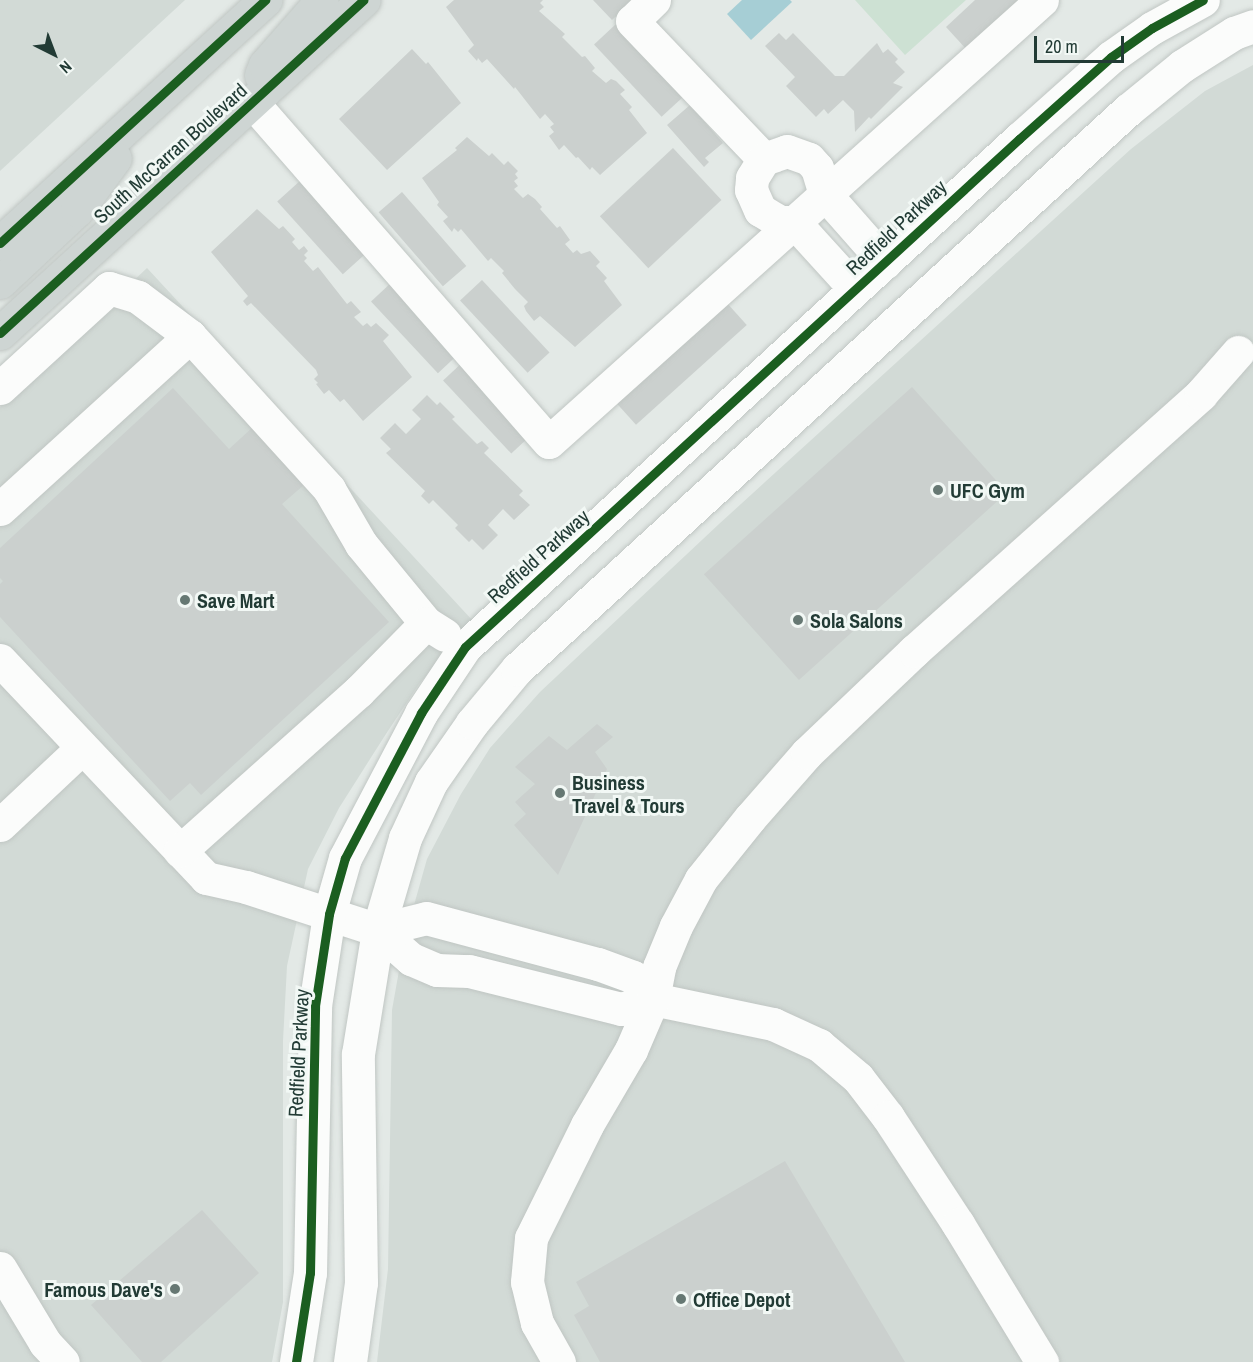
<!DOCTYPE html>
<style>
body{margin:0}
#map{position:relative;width:1253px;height:1362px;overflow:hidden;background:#e3e9e6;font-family:"Archivo Narrow",sans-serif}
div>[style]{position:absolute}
.built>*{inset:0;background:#d2dad6}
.green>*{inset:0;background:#cde1d3}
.water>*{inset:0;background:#a6ced5}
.building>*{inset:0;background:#cbd0ce;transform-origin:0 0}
.roads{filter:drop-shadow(0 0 2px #c0c6c3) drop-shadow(0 0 2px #c0c6c3)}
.minor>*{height:33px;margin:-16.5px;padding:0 16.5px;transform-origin:16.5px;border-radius:16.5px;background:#fbfcfb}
.major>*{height:33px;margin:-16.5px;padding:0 16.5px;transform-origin:16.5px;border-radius:16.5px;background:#ced5d3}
.cycleway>*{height:9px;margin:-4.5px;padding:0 4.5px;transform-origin:4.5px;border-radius:4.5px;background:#1b5e20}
.dots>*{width:16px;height:16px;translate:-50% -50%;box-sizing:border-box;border:3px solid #f2f8f5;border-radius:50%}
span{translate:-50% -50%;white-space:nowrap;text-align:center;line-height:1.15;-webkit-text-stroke:6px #f2f8f5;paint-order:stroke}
.street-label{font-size:20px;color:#223b35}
.poi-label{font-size:20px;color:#223b35;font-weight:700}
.left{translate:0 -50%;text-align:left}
.right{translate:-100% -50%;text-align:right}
.north{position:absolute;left:24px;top:24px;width:60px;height:60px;-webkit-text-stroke:4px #f2f8f5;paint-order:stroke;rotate:138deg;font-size:16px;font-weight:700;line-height:24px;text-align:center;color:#223b35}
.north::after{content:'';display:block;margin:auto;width:21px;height:27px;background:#223b35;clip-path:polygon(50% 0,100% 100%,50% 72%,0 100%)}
.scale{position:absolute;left:1034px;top:36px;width:90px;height:27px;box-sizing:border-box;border:3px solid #223b35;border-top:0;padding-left:8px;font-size:18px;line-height:21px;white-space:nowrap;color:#223b35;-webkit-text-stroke:4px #f2f8f5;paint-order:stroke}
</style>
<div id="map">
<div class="built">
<i style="clip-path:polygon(0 0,185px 0,0 171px)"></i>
<i style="clip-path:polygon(1253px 65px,1253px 1362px,377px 1362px,388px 1269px,392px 1010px,405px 937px,427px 859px,461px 794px,490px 748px,540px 692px,719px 524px,1131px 149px,1205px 91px)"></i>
<i style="clip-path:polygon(147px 268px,473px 621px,419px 684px,384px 737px,339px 808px,308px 869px,287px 966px,283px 1041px,283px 1302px,272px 1362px,0 1362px,0 407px)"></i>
</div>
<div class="green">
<i style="clip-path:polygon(855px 0,966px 0,905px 55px)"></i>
</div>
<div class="water">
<i style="clip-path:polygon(742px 0,790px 0,792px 2px,751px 40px,727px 14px)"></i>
</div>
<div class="building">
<i style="clip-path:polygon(454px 0,543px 0,540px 3px,544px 7px,539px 11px,565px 34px,562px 37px,582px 57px,585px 56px,595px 68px,592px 71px,606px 83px,611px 79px,616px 81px,625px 90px,620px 94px,632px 107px,629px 110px,647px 133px,600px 175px,592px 167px,590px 170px,578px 157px,576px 158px,564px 145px,559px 150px,549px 136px,554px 132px,550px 127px,554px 124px,545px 114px,540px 119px,515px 87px,514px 89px,487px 59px,482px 63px,478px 58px,477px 61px,468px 51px,474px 45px,446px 7px)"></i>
<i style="clip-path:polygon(593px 0,634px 0,612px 20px)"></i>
<i style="clip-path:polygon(975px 0,1021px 0,967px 50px,946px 27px)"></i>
<i style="left:616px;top:24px;width:99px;height:30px;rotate:47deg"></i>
<i style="clip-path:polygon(779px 33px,786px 40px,793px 33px,835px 76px,844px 76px,877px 43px,883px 53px,888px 49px,898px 59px,895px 62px,905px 72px,893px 83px,903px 87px,871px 119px,869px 117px,855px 132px,854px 111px,843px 100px,828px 114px,824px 109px,816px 117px,786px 86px,795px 77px,765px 46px)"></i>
<i style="clip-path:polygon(412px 49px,426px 64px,428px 62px,461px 103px,387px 170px,339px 119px)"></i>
<i style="clip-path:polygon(690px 105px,723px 143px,705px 158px,709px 162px,704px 167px,667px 125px)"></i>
<i style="clip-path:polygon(467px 137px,489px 156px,492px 153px,504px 165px,508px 161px,518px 171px,515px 174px,518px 178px,514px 181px,518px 186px,514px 189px,523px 198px,528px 194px,535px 199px,542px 207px,540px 209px,557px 228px,560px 226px,570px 240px,565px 244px,573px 253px,577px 250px,581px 254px,590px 251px,600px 262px,596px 266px,607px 278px,604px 281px,622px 305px,575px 347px,540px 316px,534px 321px,526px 311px,524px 306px,528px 302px,515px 289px,502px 273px,504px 271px,491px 258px,488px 261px,461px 229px,458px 232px,454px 228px,452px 232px,443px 221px,448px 217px,437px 205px,439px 202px,422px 178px,457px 150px,455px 148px)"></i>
<i style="left:673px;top:148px;width:71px;height:100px;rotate:47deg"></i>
<i style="left:301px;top:180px;width:98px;height:32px;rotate:48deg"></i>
<i style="left:402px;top:192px;width:98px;height:31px;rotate:49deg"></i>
<i style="clip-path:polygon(257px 209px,279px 229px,283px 226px,295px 239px,292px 242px,299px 250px,304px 246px,308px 251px,304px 255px,307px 258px,304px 261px,313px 271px,318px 267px,347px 304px,351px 301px,361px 312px,354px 317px,363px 326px,367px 323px,371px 327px,376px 323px,389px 335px,383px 341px,412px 377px,363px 421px,344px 399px,340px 402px,329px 390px,324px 394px,316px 384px,318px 383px,314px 379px,318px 375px,316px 370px,251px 303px,247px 306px,243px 301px,248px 296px,211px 252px)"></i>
<i style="left:482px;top:280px;width:99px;height:30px;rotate:47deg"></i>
<i style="left:393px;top:281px;width:98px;height:30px;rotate:47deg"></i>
<i style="left:726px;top:302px;width:31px;height:149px;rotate:48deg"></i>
<i style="left:465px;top:360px;width:100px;height:30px;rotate:47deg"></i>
<i style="left:912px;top:387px;width:142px;height:280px;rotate:48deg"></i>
<i style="clip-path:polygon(173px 388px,229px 449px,253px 427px,305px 484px,282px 504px,389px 622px,201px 795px,190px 783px,170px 801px,0 617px,0 584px,3px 581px,0 578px,0 548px)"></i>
<i style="clip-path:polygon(427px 395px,437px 405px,440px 402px,455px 417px,452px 419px,477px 444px,482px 441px,489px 448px,484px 453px,523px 491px,519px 495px,530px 505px,514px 520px,503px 509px,488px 525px,498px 535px,483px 550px,472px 539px,469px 542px,455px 528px,458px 525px,433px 500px,429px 504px,421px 496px,425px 491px,386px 453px,391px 449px,380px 438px,395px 423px,406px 434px,421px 419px,412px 410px)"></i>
<i style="clip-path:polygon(597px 724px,613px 737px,595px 752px,607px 769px,558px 875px,514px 825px,526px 814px,515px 802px,535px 784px,515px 767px,549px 736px,567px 750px)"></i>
<i style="clip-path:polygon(785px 1161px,905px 1362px,600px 1362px,574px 1315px,589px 1306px,576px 1282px)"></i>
<i style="clip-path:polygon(202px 1210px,259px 1273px,161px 1362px,142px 1362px,91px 1305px)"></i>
</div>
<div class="roads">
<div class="minor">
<i style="left:654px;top:0;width:30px;rotate:136deg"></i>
<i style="left:632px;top:21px;width:191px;rotate:46.3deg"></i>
<i style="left:252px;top:102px;width:451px;rotate:48.9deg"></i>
<i style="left:549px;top:442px;width:662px;rotate:-41.88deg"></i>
<i style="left:855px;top:289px;width:91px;rotate:-132.3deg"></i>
<i style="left:794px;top:222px;width:14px;rotate:180deg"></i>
<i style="left:780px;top:222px;width:23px;rotate:-149deg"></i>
<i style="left:760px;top:210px;width:22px;rotate:-114deg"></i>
<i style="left:751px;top:190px;width:12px;rotate:-85deg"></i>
<i style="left:752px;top:178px;width:22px;rotate:-58deg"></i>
<i style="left:764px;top:159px;width:24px;rotate:-19deg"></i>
<i style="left:787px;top:151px;width:23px;rotate:20deg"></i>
<i style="left:809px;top:159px;width:12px;rotate:48deg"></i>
<i style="left:817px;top:168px;width:27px;rotate:73deg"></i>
<i style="left:825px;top:194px;width:91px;rotate:48.6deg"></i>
<i style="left:0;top:388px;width:148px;rotate:-42.5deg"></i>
<i style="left:109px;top:288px;width:30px;rotate:17deg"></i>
<i style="left:138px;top:297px;width:65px;rotate:36.9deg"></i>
<i style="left:190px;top:336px;width:207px;rotate:47.7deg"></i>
<i style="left:329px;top:489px;width:64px;rotate:59.8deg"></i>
<i style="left:361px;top:544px;width:102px;rotate:50.6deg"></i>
<i style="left:0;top:509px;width:257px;rotate:-42.3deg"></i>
<i style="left:0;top:660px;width:300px;rotate:46.6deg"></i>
<i style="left:206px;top:878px;width:41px;rotate:12.7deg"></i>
<i style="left:246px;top:887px;width:139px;rotate:18deg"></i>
<i style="left:378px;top:930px;width:44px;rotate:41.3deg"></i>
<i style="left:411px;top:959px;width:28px;rotate:23deg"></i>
<i style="left:437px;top:970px;width:32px;rotate:2deg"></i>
<i style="left:469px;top:971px;width:157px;rotate:14deg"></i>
<i style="left:621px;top:1009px;width:34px;rotate:-17deg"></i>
<i style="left:653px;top:999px;width:123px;rotate:11.8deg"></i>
<i style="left:773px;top:1024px;width:51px;rotate:24.5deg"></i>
<i style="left:819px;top:1045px;width:51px;rotate:40.2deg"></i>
<i style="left:858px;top:1078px;width:49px;rotate:52.4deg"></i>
<i style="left:888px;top:1117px;width:128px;rotate:56.8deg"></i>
<i style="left:958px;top:1224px;width:162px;rotate:58.7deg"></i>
<i style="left:0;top:825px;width:112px;rotate:-43.2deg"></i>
<i style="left:180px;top:851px;width:239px;rotate:-41.8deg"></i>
<i style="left:358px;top:692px;width:97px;rotate:-45.4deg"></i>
<i style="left:426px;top:623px;width:22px;rotate:32deg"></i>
<i style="left:378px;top:930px;width:49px;rotate:-14deg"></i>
<i style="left:426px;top:918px;width:178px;rotate:15deg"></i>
<i style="left:598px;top:964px;width:37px;rotate:20deg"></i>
<i style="left:633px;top:977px;width:30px;rotate:48deg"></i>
<i style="left:0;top:1268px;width:87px;rotate:59deg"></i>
<i style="left:45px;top:1343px;width:26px;rotate:47deg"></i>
<i style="left:296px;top:1362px;width:90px;rotate:-81.1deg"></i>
<i style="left:310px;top:1273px;width:267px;rotate:-88.9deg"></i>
<i style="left:315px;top:1006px;width:93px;rotate:-81.3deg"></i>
<i style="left:329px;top:914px;width:58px;rotate:-74.1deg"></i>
<i style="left:345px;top:858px;width:164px;rotate:-62.3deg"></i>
<i style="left:421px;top:713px;width:79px;rotate:-56.3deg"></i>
<i style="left:465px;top:647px;width:752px;rotate:-42.52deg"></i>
<i style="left:1019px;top:139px;width:123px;rotate:-41.7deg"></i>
<i style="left:1111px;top:57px;width:50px;rotate:-35.3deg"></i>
<i style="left:1152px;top:28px;width:58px;rotate:-28.8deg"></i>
<i style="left:350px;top:1362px;width:80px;rotate:-82.1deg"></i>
<i style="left:361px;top:1283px;width:229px;rotate:-90.8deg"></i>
<i style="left:358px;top:1054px;width:126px;rotate:-80.8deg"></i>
<i style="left:378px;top:930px;width:96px;rotate:-73.6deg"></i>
<i style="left:405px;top:838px;width:62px;rotate:-65.1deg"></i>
<i style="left:431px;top:782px;width:72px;rotate:-55.2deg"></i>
<i style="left:472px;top:723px;width:70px;rotate:-50.2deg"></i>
<i style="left:517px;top:669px;width:828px;rotate:-42.46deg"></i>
<i style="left:1128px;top:110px;width:70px;rotate:-39.2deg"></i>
<i style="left:1182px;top:66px;width:62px;rotate:-32.4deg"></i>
<i style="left:1234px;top:33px;width:20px;rotate:-20deg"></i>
<i style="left:559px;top:1362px;width:45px;rotate:-119.4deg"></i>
<i style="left:537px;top:1323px;width:42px;rotate:-103.7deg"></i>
<i style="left:527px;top:1282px;width:44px;rotate:-84.8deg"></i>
<i style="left:531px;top:1238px;width:126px;rotate:-63.6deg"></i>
<i style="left:587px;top:1125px;width:87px;rotate:-59.6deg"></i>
<i style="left:631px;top:1050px;width:56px;rotate:-66.7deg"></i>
<i style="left:653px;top:999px;width:33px;rotate:-79deg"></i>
<i style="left:659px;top:967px;width:44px;rotate:-67.5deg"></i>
<i style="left:676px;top:926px;width:53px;rotate:-62deg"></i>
<i style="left:701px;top:879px;width:78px;rotate:-51.2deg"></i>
<i style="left:750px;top:818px;width:86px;rotate:-48.8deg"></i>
<i style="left:807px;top:753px;width:148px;rotate:-43.6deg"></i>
<i style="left:914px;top:651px;width:385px;rotate:-41.8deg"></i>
<i style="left:1201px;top:394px;width:56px;rotate:-48.6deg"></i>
</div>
<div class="major">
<i style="left:261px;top:75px;width:11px;rotate:-68deg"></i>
<i style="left:265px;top:65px;width:86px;rotate:-48.8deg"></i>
<i style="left:0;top:243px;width:360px;rotate:-42.5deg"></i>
<i style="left:0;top:282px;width:105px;rotate:-43.1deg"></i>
<i style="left:77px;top:210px;width:64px;rotate:-53.8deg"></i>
<i style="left:0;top:333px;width:493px;rotate:-42.5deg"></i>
</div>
</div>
<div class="cycleway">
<i style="left:0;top:243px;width:360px;rotate:-42.5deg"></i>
<i style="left:0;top:333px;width:493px;rotate:-42.5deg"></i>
<i style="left:296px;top:1362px;width:90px;rotate:-81.1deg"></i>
<i style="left:310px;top:1273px;width:267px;rotate:-88.9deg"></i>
<i style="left:315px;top:1006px;width:93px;rotate:-81.3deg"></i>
<i style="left:329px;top:914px;width:58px;rotate:-74.1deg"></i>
<i style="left:345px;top:858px;width:164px;rotate:-62.3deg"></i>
<i style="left:421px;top:713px;width:79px;rotate:-56.3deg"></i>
<i style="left:465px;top:647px;width:752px;rotate:-42.52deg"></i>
<i style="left:1019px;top:139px;width:123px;rotate:-41.7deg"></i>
<i style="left:1111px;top:57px;width:50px;rotate:-35.3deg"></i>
<i style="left:1152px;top:28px;width:58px;rotate:-28.8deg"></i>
</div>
<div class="dots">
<i style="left:938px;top:490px;background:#667873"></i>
<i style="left:185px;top:600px;background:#667873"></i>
<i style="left:798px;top:620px;background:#667873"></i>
<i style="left:560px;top:793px;background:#667873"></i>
<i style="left:175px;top:1289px;background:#667873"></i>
<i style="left:681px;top:1299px;background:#667873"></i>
</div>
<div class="street-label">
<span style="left:170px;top:153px;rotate:-42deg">South McCarran Boulevard</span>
<span style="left:896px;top:227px;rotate:-43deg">Redfield Parkway</span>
<span style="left:538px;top:556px;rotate:-42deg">Redfield Parkway</span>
<span style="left:298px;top:1053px;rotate:-87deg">Redfield Parkway</span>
</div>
<div class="poi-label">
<span class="left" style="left:950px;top:490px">UFC Gym</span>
<span class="left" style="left:197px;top:600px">Save Mart</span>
<span class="left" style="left:810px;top:620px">Sola Salons</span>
<span class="left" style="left:572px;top:794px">Business<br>Travel &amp; Tours</span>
<span class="right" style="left:163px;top:1289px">Famous Dave's</span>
<span class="left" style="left:693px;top:1299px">Office Depot</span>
</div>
<div class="north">N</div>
<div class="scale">20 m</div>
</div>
